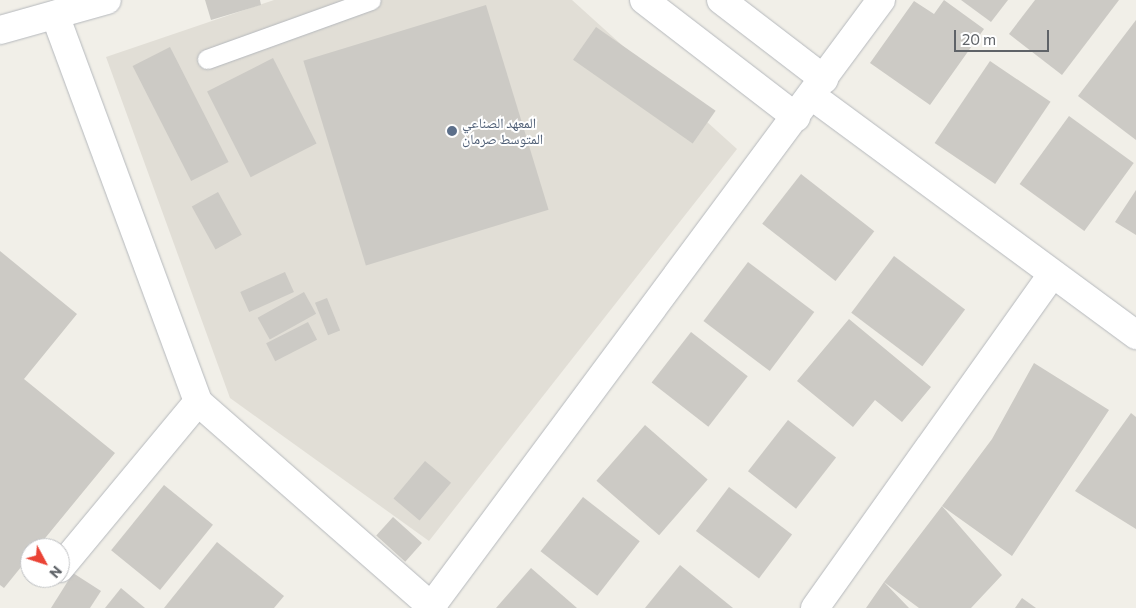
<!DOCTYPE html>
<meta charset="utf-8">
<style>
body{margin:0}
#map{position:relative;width:1136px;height:608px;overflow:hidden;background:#f1efe8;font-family:Commissioner,"Noto Naskh Arabic",sans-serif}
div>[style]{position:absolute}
.education>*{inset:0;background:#e1ded6}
.building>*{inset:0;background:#cccac5;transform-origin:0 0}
.roads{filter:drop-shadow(0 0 1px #b5b8bc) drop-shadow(0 0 1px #b5b8bc)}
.lane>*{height:19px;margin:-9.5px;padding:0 9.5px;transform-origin:9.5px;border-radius:9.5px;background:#fff}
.street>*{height:28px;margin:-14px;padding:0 14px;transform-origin:14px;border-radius:14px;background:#fff}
.dots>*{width:14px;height:14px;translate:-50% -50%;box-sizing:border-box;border:2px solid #fff;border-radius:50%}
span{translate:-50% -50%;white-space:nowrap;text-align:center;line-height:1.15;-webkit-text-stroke:4px #fff;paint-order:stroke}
.service-label{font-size:14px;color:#4e5e75}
.left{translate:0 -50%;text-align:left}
.north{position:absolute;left:20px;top:538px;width:50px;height:50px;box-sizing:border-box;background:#fff;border:1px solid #bfc1c3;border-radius:50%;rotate:130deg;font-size:14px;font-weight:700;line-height:20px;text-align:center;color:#5f6368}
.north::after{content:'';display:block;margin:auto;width:18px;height:22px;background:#ea4335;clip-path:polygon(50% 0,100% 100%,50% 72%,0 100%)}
.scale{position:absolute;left:954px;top:30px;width:95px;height:22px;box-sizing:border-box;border:2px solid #5f6368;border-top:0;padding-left:6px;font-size:15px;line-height:18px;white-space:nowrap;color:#5f6368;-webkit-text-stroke:4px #fff;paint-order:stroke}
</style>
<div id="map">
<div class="education">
<i style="clip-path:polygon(274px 0,572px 0,737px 149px,429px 541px,230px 398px,106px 57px)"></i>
</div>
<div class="building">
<i style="clip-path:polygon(205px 0,260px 0,261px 5px,211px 20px)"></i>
<i style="clip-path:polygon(944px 0,984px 29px,930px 105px,870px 63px,914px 1px,934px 14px)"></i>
<i style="clip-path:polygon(961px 0,1008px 0,991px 22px)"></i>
<i style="clip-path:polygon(1035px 0,1119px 0,1062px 75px,1009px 34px)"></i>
<i style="left:486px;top:5px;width:214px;height:191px;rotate:73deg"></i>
<i style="clip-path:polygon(1136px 20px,1136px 140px,1078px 96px)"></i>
<i style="left:596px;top:27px;width:146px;height:40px;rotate:35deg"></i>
<i style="left:170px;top:47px;width:129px;height:42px;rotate:63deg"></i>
<i style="left:273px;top:58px;width:96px;height:74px;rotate:63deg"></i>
<i style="left:990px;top:61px;width:73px;height:99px;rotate:34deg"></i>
<i style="left:1069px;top:116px;width:80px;height:84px;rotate:36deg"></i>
<i style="left:801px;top:174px;width:93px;height:63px;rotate:38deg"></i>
<i style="clip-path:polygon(1136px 190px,1136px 235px,1115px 222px)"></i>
<i style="left:218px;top:192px;width:49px;height:30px;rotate:61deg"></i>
<i style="clip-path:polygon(0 251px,77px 314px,24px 379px,115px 453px,37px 548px,30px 548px,30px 556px,4px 588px,0 585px)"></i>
<i style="left:894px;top:256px;width:89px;height:71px;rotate:37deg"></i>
<i style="left:748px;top:262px;width:83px;height:74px;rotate:37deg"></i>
<i style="left:285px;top:272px;width:22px;height:49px;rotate:66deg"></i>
<i style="left:304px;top:292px;width:25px;height:53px;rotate:61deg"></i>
<i style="left:327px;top:298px;width:35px;height:13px;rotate:68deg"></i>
<i style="clip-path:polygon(849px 319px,931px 387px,902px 422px,875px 400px,853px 427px,797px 381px)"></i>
<i style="left:308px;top:322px;width:20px;height:47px;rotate:63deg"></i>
<i style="left:691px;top:332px;width:72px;height:64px;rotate:38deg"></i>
<i style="clip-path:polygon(1034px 363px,1109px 410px,1012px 556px,942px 506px,992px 439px)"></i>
<i style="clip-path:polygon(1131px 413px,1136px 417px,1136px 529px,1075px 491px)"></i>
<i style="left:788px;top:420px;width:61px;height:65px;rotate:38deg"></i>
<i style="left:645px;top:425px;width:83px;height:74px;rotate:41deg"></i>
<i style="left:425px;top:461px;width:34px;height:49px;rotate:40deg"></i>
<i style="left:164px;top:485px;width:63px;height:84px;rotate:39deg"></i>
<i style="left:729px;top:487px;width:79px;height:55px;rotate:37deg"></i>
<i style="left:583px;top:497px;width:72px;height:69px;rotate:38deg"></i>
<i style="clip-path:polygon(942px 506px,1002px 575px,971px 608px,919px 608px,884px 582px,909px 608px,866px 608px,884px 582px)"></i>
<i style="left:393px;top:517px;width:39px;height:25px;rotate:42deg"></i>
<i style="clip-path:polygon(217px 542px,284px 596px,274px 608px,164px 608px)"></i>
<i style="clip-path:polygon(680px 565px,733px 608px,645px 608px)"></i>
<i style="clip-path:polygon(531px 568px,577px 608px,496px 608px)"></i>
<i style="clip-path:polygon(73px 573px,101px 591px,90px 608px,51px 608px)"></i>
<i style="clip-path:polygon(121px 588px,145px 608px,105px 608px)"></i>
<i style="clip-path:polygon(1022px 598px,1036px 608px,1015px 608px)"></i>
</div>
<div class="roads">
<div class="lane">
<i style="left:207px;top:59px;width:174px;rotate:-19.8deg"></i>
</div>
<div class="street">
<i style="left:644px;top:0;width:192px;rotate:37.6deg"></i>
<i style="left:721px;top:0;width:130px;rotate:37.5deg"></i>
<i style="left:55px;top:15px;width:413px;rotate:69.7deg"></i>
<i style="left:198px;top:402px;width:313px;rotate:41.2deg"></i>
<i style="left:0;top:30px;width:111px;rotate:-15.7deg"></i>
<i style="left:812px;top:96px;width:403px;rotate:36.4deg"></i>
<i style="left:60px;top:568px;width:216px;rotate:-50.3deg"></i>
<i style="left:430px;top:608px;width:757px;rotate:-53.43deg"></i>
<i style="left:815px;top:608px;width:409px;rotate:-54.6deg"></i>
</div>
</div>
<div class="dots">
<i style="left:452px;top:131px;background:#5c6f8a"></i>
</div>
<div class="service-label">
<span class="left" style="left:462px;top:131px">المعهد الصناعي<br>المتوسط صرمان</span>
</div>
<div class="north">N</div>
<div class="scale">20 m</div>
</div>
